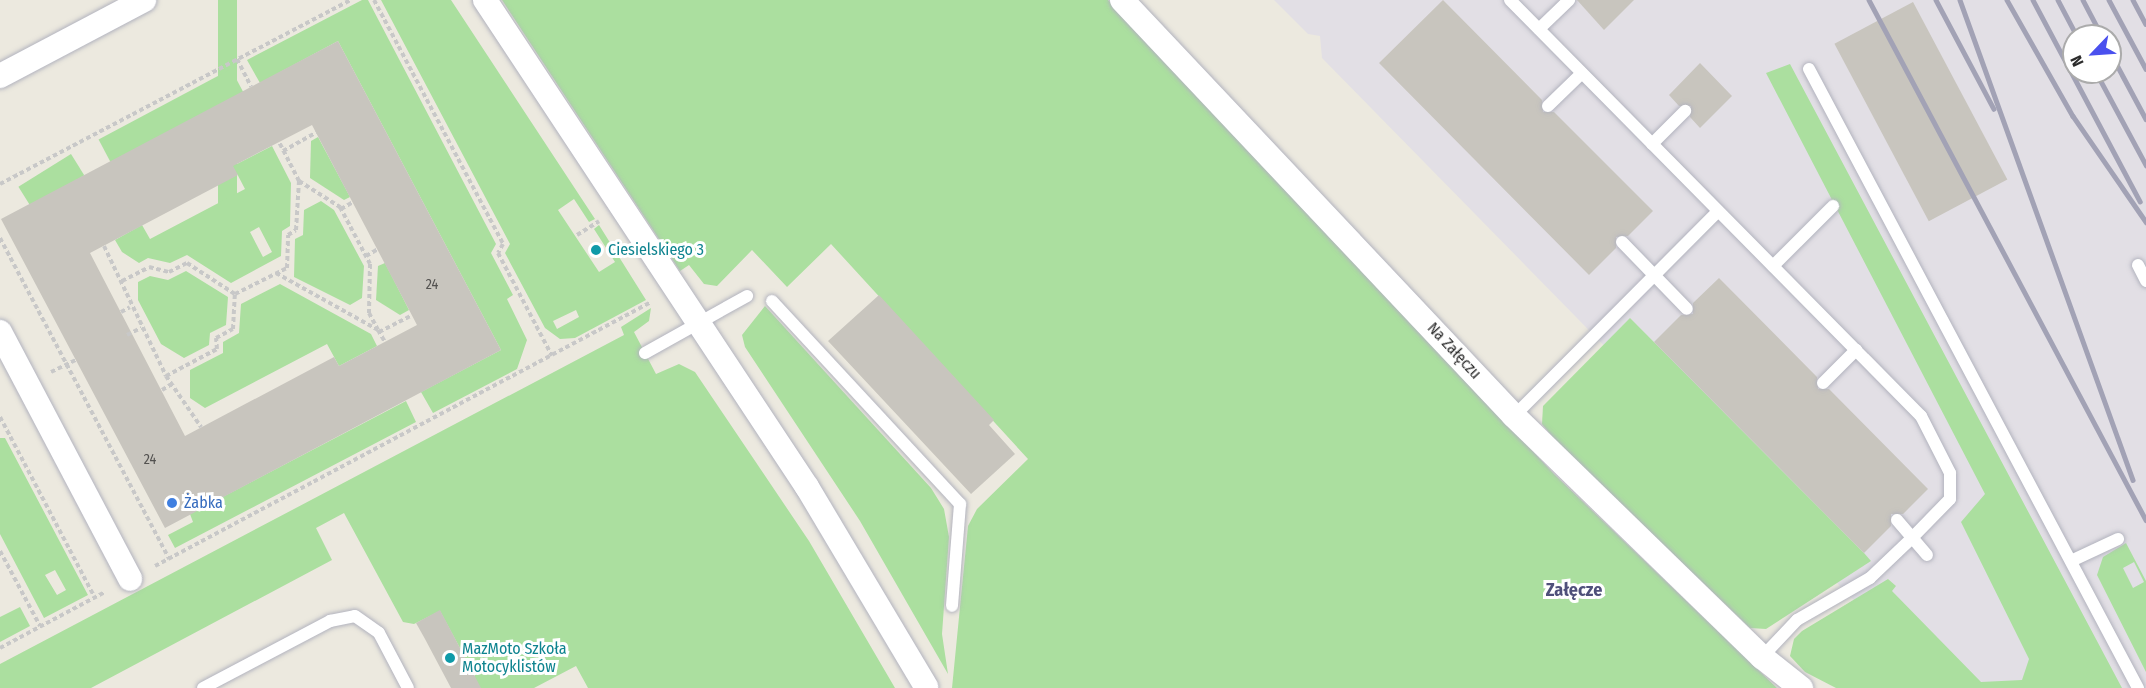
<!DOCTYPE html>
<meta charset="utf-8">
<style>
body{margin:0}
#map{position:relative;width:2146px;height:688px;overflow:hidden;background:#ece9df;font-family:"Fira Sans Condensed",sans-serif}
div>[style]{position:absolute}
.industrial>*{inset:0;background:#e2dfe5}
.green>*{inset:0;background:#abdf9f;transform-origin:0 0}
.building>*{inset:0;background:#c8c5be;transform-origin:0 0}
.path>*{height:4px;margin-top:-2px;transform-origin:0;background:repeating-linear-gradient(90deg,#c8c8c8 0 4.5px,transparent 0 7.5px)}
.roads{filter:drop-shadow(0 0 2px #b2b3be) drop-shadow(0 0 2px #b2b3be)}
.service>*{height:12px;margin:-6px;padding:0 6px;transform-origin:6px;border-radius:6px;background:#fff}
.minor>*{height:24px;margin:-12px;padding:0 12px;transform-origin:12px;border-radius:12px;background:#fff}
.rail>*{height:4.5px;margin:-2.25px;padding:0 2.25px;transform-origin:2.25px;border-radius:2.25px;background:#a2a2b5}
.dots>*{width:16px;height:16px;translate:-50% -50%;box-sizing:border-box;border:3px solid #fff;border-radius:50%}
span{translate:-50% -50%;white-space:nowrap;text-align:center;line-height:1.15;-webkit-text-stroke:6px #fff;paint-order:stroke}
.number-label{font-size:14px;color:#535250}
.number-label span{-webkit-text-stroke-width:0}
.culture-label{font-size:16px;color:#0d838f}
.left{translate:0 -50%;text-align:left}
.street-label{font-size:16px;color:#2c2c2c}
.shop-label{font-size:16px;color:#366cbe}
.neighbourhood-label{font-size:18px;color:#4f507a;font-weight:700}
.north{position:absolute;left:2062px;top:24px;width:60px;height:60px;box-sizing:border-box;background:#fff;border:2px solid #ababab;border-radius:50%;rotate:245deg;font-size:16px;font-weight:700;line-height:24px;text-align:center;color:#2c2c2c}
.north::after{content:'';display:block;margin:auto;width:21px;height:27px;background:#4a50ee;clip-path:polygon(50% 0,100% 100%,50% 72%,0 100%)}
</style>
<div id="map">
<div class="industrial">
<i style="clip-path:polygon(evenodd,1274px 0,2146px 0,2146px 688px,1940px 688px,1322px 58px,1320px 36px,1308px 34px,1274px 0,2074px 36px,2110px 36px,2110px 72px,2074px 72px,2074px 36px)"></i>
</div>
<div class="green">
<i style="left:218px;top:0;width:19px;height:246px"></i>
<i style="clip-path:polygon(362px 0,368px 0,496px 244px,491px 253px,513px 295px,507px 299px,527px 340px,517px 369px,433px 413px,421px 392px,501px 350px,338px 41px,260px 83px,247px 60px)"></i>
<i style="clip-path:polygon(evenodd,381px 0,451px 0,595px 219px,589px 222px,574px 199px,558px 210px,599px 272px,615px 262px,594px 229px,599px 225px,646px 300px,575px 338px,560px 339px,545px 328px,505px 253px,510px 244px,381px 0,576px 310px,579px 317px,557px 329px,553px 321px,576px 310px)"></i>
<i style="clip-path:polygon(502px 0,1108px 0,1554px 474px,1777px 688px,952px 688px,968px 526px,977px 509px,1028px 459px,831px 244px,787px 287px,752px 250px,717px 286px,704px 284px,689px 265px,680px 271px)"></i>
<i style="clip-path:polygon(1790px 64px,2122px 688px,1836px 688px,1805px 672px,1790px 656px,1794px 639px,1802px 631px,1888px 579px,1896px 586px,1892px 591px,1981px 682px,2022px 680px,2029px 659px,1961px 522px,1985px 494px,1766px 73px)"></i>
<i style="left:231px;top:69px;width:26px;height:150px;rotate:62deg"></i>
<i style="clip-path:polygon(318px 137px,350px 197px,344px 200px,310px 178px,311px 141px)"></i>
<i style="clip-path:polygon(evenodd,272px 146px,291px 183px,290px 226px,282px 231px,281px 256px,231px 283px,187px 255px,170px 263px,148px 258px,139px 263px,122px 252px,115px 240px,142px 225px,150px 239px,245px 189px,233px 166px,272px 146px,259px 227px,272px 252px,263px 257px,250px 232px,259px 227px)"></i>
<i style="left:71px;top:154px;width:25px;height:62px;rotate:58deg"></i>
<i style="clip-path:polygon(321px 201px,334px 210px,364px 266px,362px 298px,350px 305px,294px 277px,295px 239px,303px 235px,304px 210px)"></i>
<i style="clip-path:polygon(385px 263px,409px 310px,400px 315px,376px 300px,378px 266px)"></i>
<i style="clip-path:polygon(186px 271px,228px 297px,226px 325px,210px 333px,209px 345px,184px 358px,161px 344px,138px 300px,138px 282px,150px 276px,168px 280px)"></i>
<i style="clip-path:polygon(280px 284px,371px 334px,377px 346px,339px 366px,327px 344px,205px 408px,190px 398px,190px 370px,223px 353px,223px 342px,239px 333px,241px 304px)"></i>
<i style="clip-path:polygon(765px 306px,931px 488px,944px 509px,949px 537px,942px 634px,948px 674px,860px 521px,745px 347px,742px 335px)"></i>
<i style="clip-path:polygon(651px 308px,649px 321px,634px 332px,656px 374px,679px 364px,695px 372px,809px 541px,895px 688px,588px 688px,576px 666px,534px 688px,452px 688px,475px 676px,440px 611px,414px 624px,403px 622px,344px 513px,316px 528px,332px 560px,91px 688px,0 688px,0 664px,624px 335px,621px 327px)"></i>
<i style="clip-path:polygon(1630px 318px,1864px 553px,1871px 561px,1766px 629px,1750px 628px,1560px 446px,1542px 424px,1543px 406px)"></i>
<i style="clip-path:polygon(406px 401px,416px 422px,175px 548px,168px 535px,193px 522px,190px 514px)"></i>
<i style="clip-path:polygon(evenodd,0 438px,5px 438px,88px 595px,44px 618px,0 534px,0 438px,55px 570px,66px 590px,57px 595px,45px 575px,55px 570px)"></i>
<i style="clip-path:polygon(evenodd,2126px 543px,2146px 581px,2146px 672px,2097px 575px,2103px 557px,2126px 543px,2134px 562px,2144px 582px,2133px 588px,2123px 568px,2134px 562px)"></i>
<i style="clip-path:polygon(20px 607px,30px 626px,0 642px,0 617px)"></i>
</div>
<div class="building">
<i style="clip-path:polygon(1443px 0,1542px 100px,1543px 112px,1554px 112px,1653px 211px,1628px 236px,1616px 237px,1616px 248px,1589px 275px,1379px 63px)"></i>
<i style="clip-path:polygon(1577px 0,1634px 0,1604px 30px)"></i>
<i style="left:1913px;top:2px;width:201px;height:89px;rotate:62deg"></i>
<i style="clip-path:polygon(evenodd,338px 41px,501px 350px,165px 528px,1px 219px,338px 41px,312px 125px,417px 325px,339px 366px,334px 357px,185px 436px,90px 253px,238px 175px,233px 166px,312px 125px)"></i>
<i style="clip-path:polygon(1700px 63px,1732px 96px,1700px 128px,1690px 117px,1691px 106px,1679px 106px,1669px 95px)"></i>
<i style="clip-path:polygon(1719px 278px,1817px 377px,1818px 389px,1829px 389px,1928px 489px,1903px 514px,1891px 514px,1891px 526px,1864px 553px,1654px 342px,1681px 315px,1693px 314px,1693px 303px)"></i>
<i style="clip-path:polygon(879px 295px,994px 420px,989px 425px,1015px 454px,971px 494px,828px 341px)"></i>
<i style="clip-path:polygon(440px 610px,449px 627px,481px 688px,451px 688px,425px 639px,416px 623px)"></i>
</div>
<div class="path">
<i style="left:374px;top:0;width:276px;rotate:62.1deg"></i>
<i style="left:503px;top:244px;width:10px;rotate:119deg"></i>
<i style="left:498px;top:253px;width:116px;rotate:62.3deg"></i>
<i style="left:237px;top:59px;width:31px;rotate:63deg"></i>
<i style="left:283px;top:151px;width:38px;rotate:-29deg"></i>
<i style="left:299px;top:181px;width:49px;rotate:32.4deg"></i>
<i style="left:340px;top:207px;width:64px;rotate:62.2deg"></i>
<i style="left:370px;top:264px;width:49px;rotate:91.2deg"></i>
<i style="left:369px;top:313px;width:19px;rotate:62deg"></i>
<i style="left:0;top:184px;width:395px;rotate:-27.7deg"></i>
<i style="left:341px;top:209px;width:14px;rotate:-30deg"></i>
<i style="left:577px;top:235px;width:26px;rotate:-32deg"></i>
<i style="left:0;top:238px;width:363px;rotate:62.2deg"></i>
<i style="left:104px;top:246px;width:144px;rotate:64.5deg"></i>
<i style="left:166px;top:376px;width:62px;rotate:55.5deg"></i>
<i style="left:366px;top:256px;width:14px;rotate:-30deg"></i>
<i style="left:276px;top:273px;width:117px;rotate:29.2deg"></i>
<i style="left:378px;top:330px;width:14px;rotate:60deg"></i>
<i style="left:122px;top:281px;width:30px;rotate:-27deg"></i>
<i style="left:149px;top:267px;width:21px;rotate:14deg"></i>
<i style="left:169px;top:272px;width:20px;rotate:-27deg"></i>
<i style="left:187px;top:263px;width:57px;rotate:32.9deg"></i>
<i style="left:235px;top:294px;width:58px;rotate:-26.6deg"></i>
<i style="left:287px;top:268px;width:33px;rotate:-88deg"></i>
<i style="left:288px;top:235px;width:9px;rotate:-32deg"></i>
<i style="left:296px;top:230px;width:49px;rotate:-86.5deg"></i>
<i style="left:299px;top:181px;width:44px;rotate:-117.1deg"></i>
<i style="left:121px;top:312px;width:10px;rotate:-29deg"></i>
<i style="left:379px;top:332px;width:37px;rotate:-27deg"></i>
<i style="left:127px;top:335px;width:16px;rotate:-27deg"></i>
<i style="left:51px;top:372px;width:28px;rotate:-26deg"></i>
<i style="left:166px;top:376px;width:58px;rotate:-27.9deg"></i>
<i style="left:217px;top:349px;width:11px;rotate:-95deg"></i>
<i style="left:216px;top:338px;width:19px;rotate:-28deg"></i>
<i style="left:233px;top:329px;width:35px;rotate:-87deg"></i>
<i style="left:162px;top:390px;width:12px;rotate:-31deg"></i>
<i style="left:0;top:417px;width:204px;rotate:62.3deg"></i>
<i style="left:0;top:551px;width:85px;rotate:61.9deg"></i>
<i style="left:155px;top:566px;width:562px;rotate:-28.02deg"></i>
<i style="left:0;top:648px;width:119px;rotate:-28.1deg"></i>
</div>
<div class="roads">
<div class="service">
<i style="left:1510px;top:0;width:585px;rotate:45.35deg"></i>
<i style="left:1921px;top:416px;width:64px;rotate:63deg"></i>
<i style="left:1950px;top:473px;width:26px;rotate:90deg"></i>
<i style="left:1950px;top:499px;width:54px;rotate:134.3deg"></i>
<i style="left:1912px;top:538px;width:58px;rotate:136.4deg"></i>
<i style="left:1870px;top:578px;width:84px;rotate:150.1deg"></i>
<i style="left:1797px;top:620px;width:51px;rotate:133.4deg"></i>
<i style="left:1539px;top:29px;width:42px;rotate:-44deg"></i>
<i style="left:1809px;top:69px;width:701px;rotate:62.01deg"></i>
<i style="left:1548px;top:106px;width:47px;rotate:-44.1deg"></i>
<i style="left:1652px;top:144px;width:47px;rotate:-45deg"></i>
<i style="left:1622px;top:242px;width:93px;rotate:45.9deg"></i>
<i style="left:2138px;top:265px;width:18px;rotate:63deg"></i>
<i style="left:1773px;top:266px;width:85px;rotate:-45deg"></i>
<i style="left:772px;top:301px;width:277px;rotate:47.2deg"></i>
<i style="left:960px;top:504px;width:102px;rotate:94.5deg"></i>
<i style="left:645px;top:353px;width:117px;rotate:-29.2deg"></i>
<i style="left:1823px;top:383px;width:47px;rotate:-45deg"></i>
<i style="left:1514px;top:416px;width:289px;rotate:-45.1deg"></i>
<i style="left:1897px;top:520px;width:46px;rotate:49.4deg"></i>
<i style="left:2071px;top:561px;width:52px;rotate:-25.1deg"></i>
<i style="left:203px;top:688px;width:144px;rotate:-27.8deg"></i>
<i style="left:330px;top:621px;width:25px;rotate:-11deg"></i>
<i style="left:355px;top:616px;width:29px;rotate:35deg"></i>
<i style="left:379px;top:633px;width:62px;rotate:62.2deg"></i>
</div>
<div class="minor">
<i style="left:485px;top:0;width:584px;rotate:56.53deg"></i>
<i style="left:807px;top:487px;width:233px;rotate:59.2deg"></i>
<i style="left:1122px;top:0;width:572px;rotate:46.7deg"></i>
<i style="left:1514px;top:416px;width:346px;rotate:44.2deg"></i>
<i style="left:1762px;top:657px;width:50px;rotate:38.5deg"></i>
<i style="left:0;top:76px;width:163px;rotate:-27.8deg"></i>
<i style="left:0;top:332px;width:279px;rotate:62.2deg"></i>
</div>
</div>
<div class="rail">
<i style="left:1869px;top:0;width:589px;rotate:61.96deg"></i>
<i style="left:1936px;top:0;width:123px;rotate:62deg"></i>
<i style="left:1960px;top:0;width:510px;rotate:70.18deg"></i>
<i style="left:2007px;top:0;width:133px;rotate:60.4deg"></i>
<i style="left:2073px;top:116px;width:129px;rotate:55.4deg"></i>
<i style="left:2033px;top:0;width:228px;rotate:62deg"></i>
<i style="left:2058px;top:0;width:41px;rotate:62.2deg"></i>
<i style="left:2083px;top:0;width:41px;rotate:62.2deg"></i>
<i style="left:2109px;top:0;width:78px;rotate:61.8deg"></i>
<i style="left:2133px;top:0;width:27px;rotate:62deg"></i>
<i style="left:2110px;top:52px;width:76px;rotate:61.8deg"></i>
<i style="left:2096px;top:72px;width:106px;rotate:61.7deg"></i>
</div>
<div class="dots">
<i style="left:596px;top:250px;background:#0f9aa8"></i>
<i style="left:172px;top:503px;background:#3f7fe0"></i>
<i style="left:450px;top:658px;background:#0f9aa8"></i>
</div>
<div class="number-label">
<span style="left:432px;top:285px">24</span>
<span style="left:150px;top:460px">24</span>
</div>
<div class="culture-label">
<span class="left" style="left:608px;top:250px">Ciesielskiego 3</span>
<span class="left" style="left:462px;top:658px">MazMoto Szkoła<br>Motocyklistów</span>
</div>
<div class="street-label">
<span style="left:1454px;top:351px;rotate:47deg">Na Załęczu</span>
</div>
<div class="shop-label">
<span class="left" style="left:184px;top:503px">Żabka</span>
</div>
<div class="neighbourhood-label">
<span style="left:1574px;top:590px">Załęcze</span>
</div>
<div class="north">N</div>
</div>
